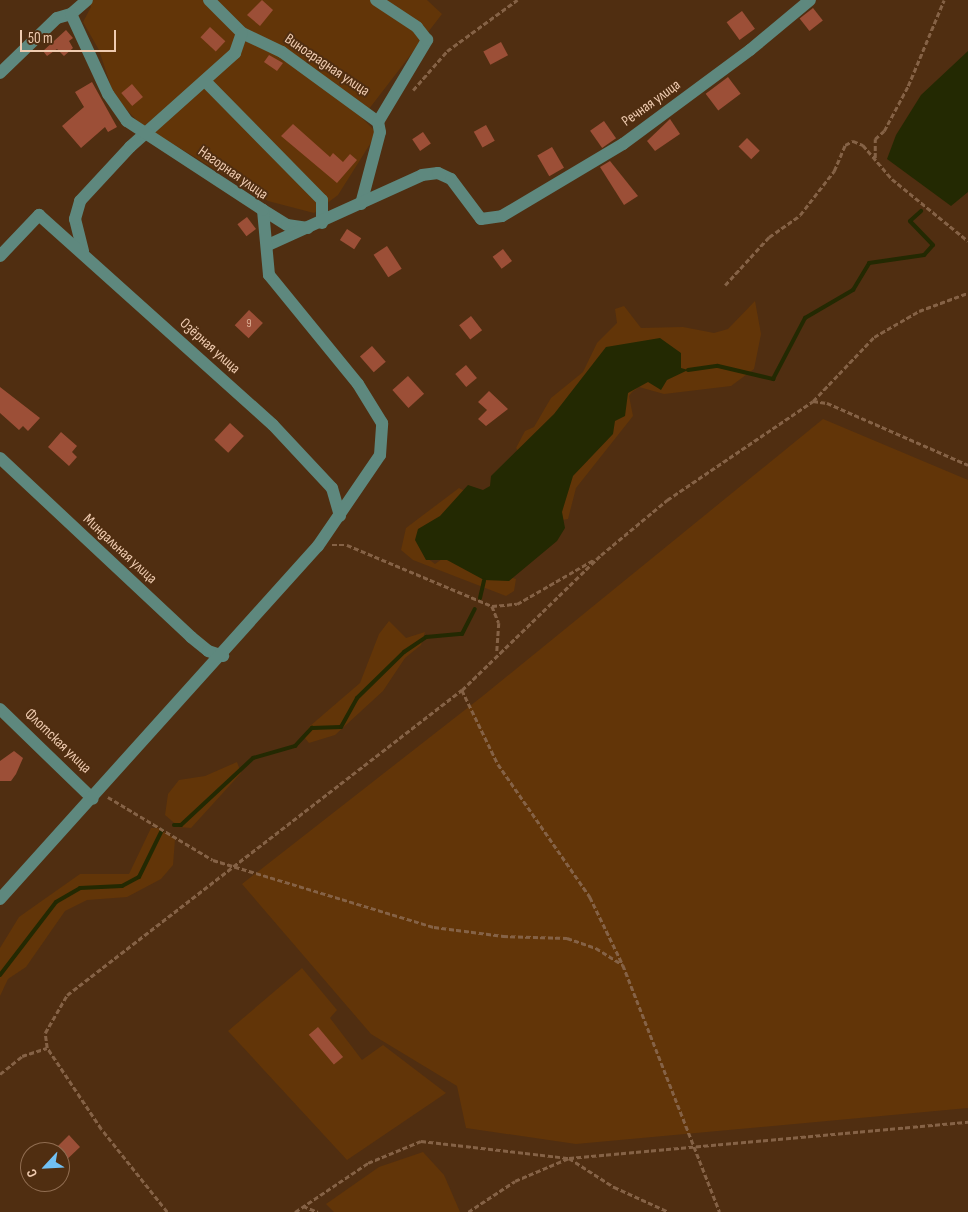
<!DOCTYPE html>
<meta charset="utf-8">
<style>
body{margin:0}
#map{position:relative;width:968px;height:1212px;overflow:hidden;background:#502e11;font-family:"Sofia Sans Condensed",sans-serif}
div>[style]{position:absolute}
.green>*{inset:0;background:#623508}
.water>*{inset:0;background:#232902}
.stream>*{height:4px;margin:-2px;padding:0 2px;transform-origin:2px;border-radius:2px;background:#232902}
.building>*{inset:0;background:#9c4f37;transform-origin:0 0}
.path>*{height:2.5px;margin-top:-1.25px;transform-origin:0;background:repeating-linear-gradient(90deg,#856246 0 5px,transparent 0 7.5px)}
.minor>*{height:12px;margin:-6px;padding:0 6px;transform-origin:6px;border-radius:6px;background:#5e887e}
span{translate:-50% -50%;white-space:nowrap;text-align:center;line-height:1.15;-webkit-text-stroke:4px #502e11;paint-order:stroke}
.number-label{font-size:12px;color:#daac92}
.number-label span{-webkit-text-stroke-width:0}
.street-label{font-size:15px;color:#efcbb0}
.north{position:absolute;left:20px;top:1142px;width:50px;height:50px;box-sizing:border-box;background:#502e11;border:1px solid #906d51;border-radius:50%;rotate:245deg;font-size:14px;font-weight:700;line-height:20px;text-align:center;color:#efcbb0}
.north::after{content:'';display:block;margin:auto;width:18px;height:22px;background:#71c1f5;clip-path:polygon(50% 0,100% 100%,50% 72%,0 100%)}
.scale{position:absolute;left:20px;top:30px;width:96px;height:22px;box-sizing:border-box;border:2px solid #efcbb0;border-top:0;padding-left:6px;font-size:15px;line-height:18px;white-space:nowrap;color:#efcbb0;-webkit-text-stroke:4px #502e11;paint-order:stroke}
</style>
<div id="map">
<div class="green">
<i style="clip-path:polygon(88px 0,427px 0,442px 14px,362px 118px,377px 133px,338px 195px,314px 213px,268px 201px,141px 125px,114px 96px,99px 50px,83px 22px,91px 7px)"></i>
<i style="clip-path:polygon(755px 301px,761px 334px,754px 369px,731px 386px,664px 394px,639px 387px,632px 392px,629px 396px,633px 416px,576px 488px,568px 519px,562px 520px,558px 509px,567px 479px,587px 461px,601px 435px,610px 433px,610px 417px,620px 410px,630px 383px,646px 369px,667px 376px,674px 367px,675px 354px,654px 345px,653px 358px,647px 362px,609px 367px,594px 379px,590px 375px,582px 379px,563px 410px,520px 453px,516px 448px,525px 431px,534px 427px,551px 398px,583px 372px,597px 343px,617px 323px,615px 309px,624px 306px,641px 328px,683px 327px,714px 333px,728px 329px)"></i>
<i style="clip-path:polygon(823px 419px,968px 480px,968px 1108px,576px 1144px,466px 1128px,457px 1086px,371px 1034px,242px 884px,484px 695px)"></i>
<i style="clip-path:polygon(459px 488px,465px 491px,427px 558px,435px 564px,445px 557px,516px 579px,514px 591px,506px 596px,413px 560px,401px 550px,406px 528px)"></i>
<i style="clip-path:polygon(389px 621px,406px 638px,425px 632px,421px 645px,405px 658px,383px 691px,335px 735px,309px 743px,303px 736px,310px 726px,360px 683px,379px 634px)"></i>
<i style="clip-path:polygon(237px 762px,241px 773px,191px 828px,179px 827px,165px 815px,168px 794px,179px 780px,205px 776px)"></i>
<i style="clip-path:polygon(151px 828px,158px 828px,175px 839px,173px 865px,161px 879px,127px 897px,87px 900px,65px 911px,26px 967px,8px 979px,0 996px,0 948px,19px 917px,80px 874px,129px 874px)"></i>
<i style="clip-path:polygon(302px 968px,337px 1010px,330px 1018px,362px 1060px,383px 1045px,446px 1093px,347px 1160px,228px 1031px)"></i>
<i style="clip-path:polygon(423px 1152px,444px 1175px,460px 1212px,334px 1212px,326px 1204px,379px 1167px)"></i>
</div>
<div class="water">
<i style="clip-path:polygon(968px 51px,968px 192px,951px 206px,887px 159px,896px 135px,921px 95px)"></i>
<i style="clip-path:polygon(660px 338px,681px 353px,681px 368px,688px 370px,667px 380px,661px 390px,648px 382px,628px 393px,625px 416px,615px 421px,613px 434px,573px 476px,562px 512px,565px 528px,557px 541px,509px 581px,484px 580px,447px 560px,426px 560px,415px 540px,418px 529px,440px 516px,468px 485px,483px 490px,490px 486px,491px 476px,554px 414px,606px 347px)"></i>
</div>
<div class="stream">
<i style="left:688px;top:370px;width:30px;rotate:-8deg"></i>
<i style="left:718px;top:366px;width:57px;rotate:13.3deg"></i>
<i style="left:773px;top:379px;width:69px;rotate:-62.3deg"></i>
<i style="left:805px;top:318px;width:56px;rotate:-30.3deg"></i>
<i style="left:853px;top:290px;width:31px;rotate:-59deg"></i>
<i style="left:869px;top:263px;width:56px;rotate:-8.3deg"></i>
<i style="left:924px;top:255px;width:13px;rotate:-48deg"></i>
<i style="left:933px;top:245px;width:33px;rotate:-134deg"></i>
<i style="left:910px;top:221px;width:15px;rotate:-42deg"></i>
<i style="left:480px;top:598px;width:18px;rotate:-77deg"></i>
<i style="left:174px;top:825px;width:7px"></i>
<i style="left:181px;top:825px;width:98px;rotate:-42.9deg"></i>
<i style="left:253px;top:758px;width:44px;rotate:-15.9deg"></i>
<i style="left:295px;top:746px;width:25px;rotate:-47deg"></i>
<i style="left:312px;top:728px;width:29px;rotate:-2deg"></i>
<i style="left:341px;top:727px;width:33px;rotate:-61deg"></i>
<i style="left:357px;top:698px;width:66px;rotate:-44.4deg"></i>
<i style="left:404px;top:652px;width:27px;rotate:-34deg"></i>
<i style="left:426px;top:637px;width:36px;rotate:-5deg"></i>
<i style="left:462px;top:634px;width:28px;rotate:-63deg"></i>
<i style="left:0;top:975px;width:92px;rotate:-52.5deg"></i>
<i style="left:56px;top:902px;width:28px;rotate:-30deg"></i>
<i style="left:80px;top:888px;width:42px;rotate:-2.7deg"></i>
<i style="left:122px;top:886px;width:19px;rotate:-28deg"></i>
<i style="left:139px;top:877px;width:52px;rotate:-63.9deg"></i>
</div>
<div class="building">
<i style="clip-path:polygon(262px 0,273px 10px,260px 26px,247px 15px)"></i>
<i style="left:813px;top:8px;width:16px;height:17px;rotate:52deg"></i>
<i style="left:742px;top:11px;width:22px;height:19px;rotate:54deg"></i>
<i style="left:210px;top:27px;width:21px;height:14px;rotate:43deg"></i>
<i style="clip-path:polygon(66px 30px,73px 38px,69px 41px,73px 48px,64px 56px,57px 49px,47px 56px,43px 51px)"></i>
<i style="left:501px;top:42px;width:15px;height:20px;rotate:62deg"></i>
<i style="clip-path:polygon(269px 55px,283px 63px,277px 71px,264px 62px)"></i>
<i style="left:728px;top:77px;width:21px;height:28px;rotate:53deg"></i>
<i style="clip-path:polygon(92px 82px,117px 127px,108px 132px,105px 127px,81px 148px,62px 126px,84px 107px,75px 92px)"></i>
<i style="left:132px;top:84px;width:17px;height:14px;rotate:50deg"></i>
<i style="clip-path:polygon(670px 119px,680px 134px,655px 151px,647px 141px)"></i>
<i style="left:604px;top:121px;width:21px;height:17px;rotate:55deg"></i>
<i style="clip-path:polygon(293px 124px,330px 157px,333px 153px,343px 162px,350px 154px,357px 160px,337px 183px,281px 136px)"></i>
<i style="left:486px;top:125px;width:18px;height:14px;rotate:61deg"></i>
<i style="left:423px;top:132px;width:14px;height:13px;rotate:56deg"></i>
<i style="left:747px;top:138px;width:18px;height:12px;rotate:45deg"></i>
<i style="left:552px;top:147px;width:24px;height:17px;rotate:60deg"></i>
<i style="clip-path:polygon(610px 161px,638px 196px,624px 205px,600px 167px)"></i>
<i style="left:247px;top:217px;width:15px;height:12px;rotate:53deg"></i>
<i style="left:347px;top:229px;width:17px;height:13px;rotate:33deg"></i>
<i style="left:387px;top:246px;width:27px;height:16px;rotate:57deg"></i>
<i style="left:503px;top:249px;width:15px;height:13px;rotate:53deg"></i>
<i style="left:249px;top:310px;width:19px;height:21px;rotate:43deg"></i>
<i style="left:471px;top:316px;width:18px;height:15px;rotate:52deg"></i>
<i style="left:372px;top:346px;width:21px;height:16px;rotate:49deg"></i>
<i style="left:466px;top:365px;width:17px;height:14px;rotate:50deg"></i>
<i style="left:408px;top:376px;width:24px;height:21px;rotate:48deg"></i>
<i style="clip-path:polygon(0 387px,40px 418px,28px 431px,23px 426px,19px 430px,0 413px)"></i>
<i style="clip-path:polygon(489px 391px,508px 409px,486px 426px,478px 419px,487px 410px,478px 402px)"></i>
<i style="left:230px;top:423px;width:19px;height:23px;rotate:43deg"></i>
<i style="clip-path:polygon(61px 432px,77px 446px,72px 452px,77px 457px,69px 466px,48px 447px)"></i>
<i style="clip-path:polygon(14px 751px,23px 758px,16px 774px,11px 781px,0 781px,0 761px)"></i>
<i style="left:318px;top:1027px;width:39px;height:12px;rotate:50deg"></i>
<i style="clip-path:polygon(69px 1135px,80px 1147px,60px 1166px,60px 1152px,52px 1152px)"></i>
</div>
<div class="path">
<i style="left:413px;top:90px;width:52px;rotate:-48.9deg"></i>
<i style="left:447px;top:51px;width:87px;rotate:-36.1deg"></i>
<i style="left:875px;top:158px;width:19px;rotate:-90deg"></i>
<i style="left:875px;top:139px;width:12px;rotate:-42deg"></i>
<i style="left:884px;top:131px;width:51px;rotate:-61.9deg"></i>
<i style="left:908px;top:86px;width:93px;rotate:-67.3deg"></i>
<i style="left:725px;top:285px;width:65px;rotate:-47.5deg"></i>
<i style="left:769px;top:237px;width:38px;rotate:-35deg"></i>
<i style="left:800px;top:215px;width:56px;rotate:-52.3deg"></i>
<i style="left:834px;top:171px;width:28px;rotate:-67deg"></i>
<i style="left:845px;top:145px;width:9px;rotate:-27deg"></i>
<i style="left:853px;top:141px;width:11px;rotate:22deg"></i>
<i style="left:863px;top:145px;width:45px;rotate:49.5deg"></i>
<i style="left:892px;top:179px;width:98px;rotate:39.2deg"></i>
<i style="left:813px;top:401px;width:14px;rotate:8deg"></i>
<i style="left:827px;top:403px;width:154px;rotate:23.7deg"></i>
<i style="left:332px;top:545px;width:15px"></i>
<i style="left:347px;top:545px;width:157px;rotate:22.8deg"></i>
<i style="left:492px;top:606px;width:18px;rotate:68deg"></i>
<i style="left:499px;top:623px;width:29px;rotate:94deg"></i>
<i style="left:492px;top:606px;width:25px;rotate:-5deg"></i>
<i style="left:517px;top:604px;width:90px;rotate:-30deg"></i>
<i style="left:462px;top:690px;width:82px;rotate:64.1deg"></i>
<i style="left:498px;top:764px;width:162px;rotate:55.3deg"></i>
<i style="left:590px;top:897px;width:73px;rotate:64.1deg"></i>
<i style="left:108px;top:797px;width:122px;rotate:31deg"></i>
<i style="left:213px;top:860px;width:231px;rotate:16.9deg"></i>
<i style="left:434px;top:927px;width:70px;rotate:7.4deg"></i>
<i style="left:503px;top:936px;width:64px;rotate:1.8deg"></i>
<i style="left:567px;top:938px;width:31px;rotate:19deg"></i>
<i style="left:596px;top:948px;width:32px;rotate:32deg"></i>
<i style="left:623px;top:965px;width:265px;rotate:68.6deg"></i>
<i style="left:0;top:1074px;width:28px;rotate:-39deg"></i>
<i style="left:22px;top:1056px;width:26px;rotate:-18deg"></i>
<i style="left:303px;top:1206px;width:16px;rotate:22deg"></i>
<i style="left:167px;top:1212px;width:106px;rotate:-128.5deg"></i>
<i style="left:101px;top:1129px;width:97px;rotate:-123.7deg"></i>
<i style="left:47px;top:1048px;width:15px;rotate:-98deg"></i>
<i style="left:45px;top:1033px;width:44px;rotate:-59.9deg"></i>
<i style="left:67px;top:995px;width:499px;rotate:-37.7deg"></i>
<i style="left:462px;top:690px;width:194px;rotate:-44.2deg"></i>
<i style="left:601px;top:555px;width:86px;rotate:-39.8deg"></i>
<i style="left:667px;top:500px;width:176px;rotate:-34.1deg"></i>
<i style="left:813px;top:401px;width:88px;rotate:-46.4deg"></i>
<i style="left:874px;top:337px;width:52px;rotate:-30deg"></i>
<i style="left:919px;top:311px;width:52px;rotate:-20.2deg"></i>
<i style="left:295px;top:1212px;width:88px;rotate:-33.9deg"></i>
<i style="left:368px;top:1163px;width:57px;rotate:-22.5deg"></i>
<i style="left:421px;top:1141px;width:149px;rotate:6.6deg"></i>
<i style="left:569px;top:1158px;width:401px;rotate:-5.2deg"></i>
<i style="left:468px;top:1212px;width:56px;rotate:-33.4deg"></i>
<i style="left:515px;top:1181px;width:59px;rotate:-23.1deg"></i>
<i style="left:569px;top:1158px;width:54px;rotate:32.8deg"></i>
<i style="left:614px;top:1187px;width:60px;rotate:24.4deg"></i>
</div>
<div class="minor">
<i style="left:209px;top:0;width:47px;rotate:45deg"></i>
<i style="left:242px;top:33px;width:44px;rotate:25.4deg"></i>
<i style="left:282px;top:52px;width:119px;rotate:36.1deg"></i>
<i style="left:0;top:73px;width:79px;rotate:-44deg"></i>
<i style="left:57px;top:18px;width:15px;rotate:-16deg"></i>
<i style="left:71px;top:14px;width:21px;rotate:-41deg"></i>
<i style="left:205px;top:81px;width:167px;rotate:45.5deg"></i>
<i style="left:322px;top:200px;width:23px;rotate:90deg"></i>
<i style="left:361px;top:204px;width:74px;rotate:-75.2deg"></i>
<i style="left:380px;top:132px;width:10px;rotate:-101deg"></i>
<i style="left:378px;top:122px;width:96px;rotate:-59.1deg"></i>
<i style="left:427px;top:40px;width:16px;rotate:-128deg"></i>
<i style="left:417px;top:27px;width:49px;rotate:-146.6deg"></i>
<i style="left:263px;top:210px;width:28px;rotate:32deg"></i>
<i style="left:287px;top:225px;width:21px;rotate:8deg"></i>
<i style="left:268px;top:245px;width:169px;rotate:-24.4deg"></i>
<i style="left:422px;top:175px;width:16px;rotate:-7deg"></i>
<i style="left:438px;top:173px;width:14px;rotate:25deg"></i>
<i style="left:451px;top:179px;width:50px;rotate:53.1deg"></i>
<i style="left:481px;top:219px;width:21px;rotate:-8deg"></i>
<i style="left:502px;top:216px;width:141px;rotate:-30.8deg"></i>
<i style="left:623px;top:144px;width:158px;rotate:-36.5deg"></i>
<i style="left:750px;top:50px;width:78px;rotate:-39.8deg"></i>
<i style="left:83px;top:251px;width:33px;rotate:-104deg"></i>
<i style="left:75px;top:219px;width:19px;rotate:-74deg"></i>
<i style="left:80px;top:201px;width:74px;rotate:-47.2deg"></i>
<i style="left:130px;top:147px;width:141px;rotate:-41.8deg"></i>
<i style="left:235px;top:53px;width:21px;rotate:-71deg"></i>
<i style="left:0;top:256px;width:57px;rotate:-46.4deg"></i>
<i style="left:39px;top:215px;width:314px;rotate:41.9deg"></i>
<i style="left:273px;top:425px;width:86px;rotate:46.9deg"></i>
<i style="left:332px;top:488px;width:29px;rotate:74deg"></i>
<i style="left:0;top:458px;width:262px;rotate:43.1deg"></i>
<i style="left:191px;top:637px;width:22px;rotate:39deg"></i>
<i style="left:208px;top:651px;width:16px;rotate:18deg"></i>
<i style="left:0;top:709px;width:129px;rotate:44.1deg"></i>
<i style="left:0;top:899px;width:475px;rotate:-48deg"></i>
<i style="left:318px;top:546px;width:110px;rotate:-55.7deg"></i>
<i style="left:380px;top:455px;width:32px;rotate:-86deg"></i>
<i style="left:382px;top:423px;width:46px;rotate:-121.6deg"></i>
<i style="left:358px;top:384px;width:141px;rotate:-129.2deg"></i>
<i style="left:269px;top:275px;width:65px;rotate:-95.3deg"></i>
<i style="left:263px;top:210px;width:163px;rotate:-146.8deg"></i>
<i style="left:127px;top:121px;width:33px;rotate:-125deg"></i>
<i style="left:108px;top:94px;width:88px;rotate:-114.8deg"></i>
</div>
<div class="number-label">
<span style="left:249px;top:324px">9</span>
</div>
<div class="street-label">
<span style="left:327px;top:65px;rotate:34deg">Виноградная улица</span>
<span style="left:651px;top:103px;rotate:-36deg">Речная улица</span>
<span style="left:233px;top:173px;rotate:35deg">Нагорная улица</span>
<span style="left:210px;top:346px;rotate:42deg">Озёрная улица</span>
<span style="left:120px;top:549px;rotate:43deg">Миндальная улица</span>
<span style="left:58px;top:741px;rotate:44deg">Флотская улица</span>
</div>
<div class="north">С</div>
<div class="scale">50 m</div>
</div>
